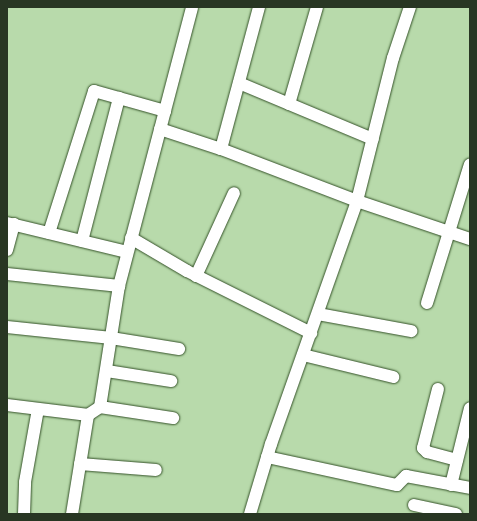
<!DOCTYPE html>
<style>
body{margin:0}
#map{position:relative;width:477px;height:521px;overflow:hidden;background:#b8daab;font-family:Helvetica,sans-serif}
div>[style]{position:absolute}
.roads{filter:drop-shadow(0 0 1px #345228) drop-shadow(0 0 1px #345228)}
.minor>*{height:12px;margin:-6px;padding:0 6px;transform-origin:6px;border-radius:6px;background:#fff}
span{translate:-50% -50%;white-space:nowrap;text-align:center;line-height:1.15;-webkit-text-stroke:3.5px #e4f5dd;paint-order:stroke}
.frame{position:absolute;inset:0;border:8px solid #283623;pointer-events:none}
</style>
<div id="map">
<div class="roads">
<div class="minor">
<i style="left:239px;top:83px;width:145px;rotate:22.7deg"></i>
<i style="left:289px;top:104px;width:101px;rotate:-73.9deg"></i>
<i style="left:160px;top:129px;width:64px;rotate:18.2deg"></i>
<i style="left:221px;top:149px;width:146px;rotate:20.9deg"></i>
<i style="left:357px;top:201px;width:119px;rotate:18.6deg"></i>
<i style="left:221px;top:149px;width:147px;rotate:-75deg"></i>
<i style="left:7px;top:223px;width:123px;rotate:13.6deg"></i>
<i style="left:49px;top:233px;width:149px;rotate:-72.4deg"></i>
<i style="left:94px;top:91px;width:74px;rotate:15.7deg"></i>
<i style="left:131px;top:238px;width:65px;rotate:30.5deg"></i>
<i style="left:187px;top:271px;width:139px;rotate:26.6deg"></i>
<i style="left:82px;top:241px;width:148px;rotate:-75.5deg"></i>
<i style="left:7px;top:250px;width:27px;rotate:-75deg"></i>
<i style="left:7px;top:274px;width:113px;rotate:6.1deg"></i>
<i style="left:196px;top:276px;width:91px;rotate:-65.4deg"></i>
<i style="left:427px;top:303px;width:145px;rotate:-72.8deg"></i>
<i style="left:318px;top:314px;width:95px;rotate:10.4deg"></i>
<i style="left:7px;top:327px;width:105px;rotate:6deg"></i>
<i style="left:111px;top:338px;width:69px;rotate:9.2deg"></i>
<i style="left:303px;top:355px;width:93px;rotate:13.7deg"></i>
<i style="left:107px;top:371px;width:65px;rotate:8.9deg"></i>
<i style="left:438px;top:389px;width:61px;rotate:104.3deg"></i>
<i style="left:423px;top:448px;width:6px;rotate:45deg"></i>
<i style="left:427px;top:452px;width:31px;rotate:15deg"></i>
<i style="left:7px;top:405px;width:82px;rotate:7deg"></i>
<i style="left:88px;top:415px;width:14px;rotate:-34deg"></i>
<i style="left:100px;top:407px;width:122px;rotate:-81.1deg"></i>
<i style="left:119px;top:286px;width:288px;rotate:-75.3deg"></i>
<i style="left:100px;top:407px;width:74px;rotate:8.6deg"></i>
<i style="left:267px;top:457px;width:133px;rotate:12.2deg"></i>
<i style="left:397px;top:485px;width:13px;rotate:-45deg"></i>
<i style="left:406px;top:476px;width:65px;rotate:10.6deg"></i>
<i style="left:80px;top:464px;width:76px;rotate:4.5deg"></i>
<i style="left:451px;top:485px;width:79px;rotate:-76.1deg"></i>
<i style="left:414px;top:505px;width:43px;rotate:12.1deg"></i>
<i style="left:24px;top:514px;width:32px;rotate:-88deg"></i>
<i style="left:25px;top:482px;width:74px;rotate:-79.9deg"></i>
<i style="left:72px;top:514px;width:100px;rotate:-80.8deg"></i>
<i style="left:250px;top:514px;width:73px;rotate:-73.3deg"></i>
<i style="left:271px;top:444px;width:258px;rotate:-70.5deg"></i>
<i style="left:357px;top:201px;width:147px;rotate:-75.9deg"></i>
<i style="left:393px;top:58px;width:54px;rotate:-71.6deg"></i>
</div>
</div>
<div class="frame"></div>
</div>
